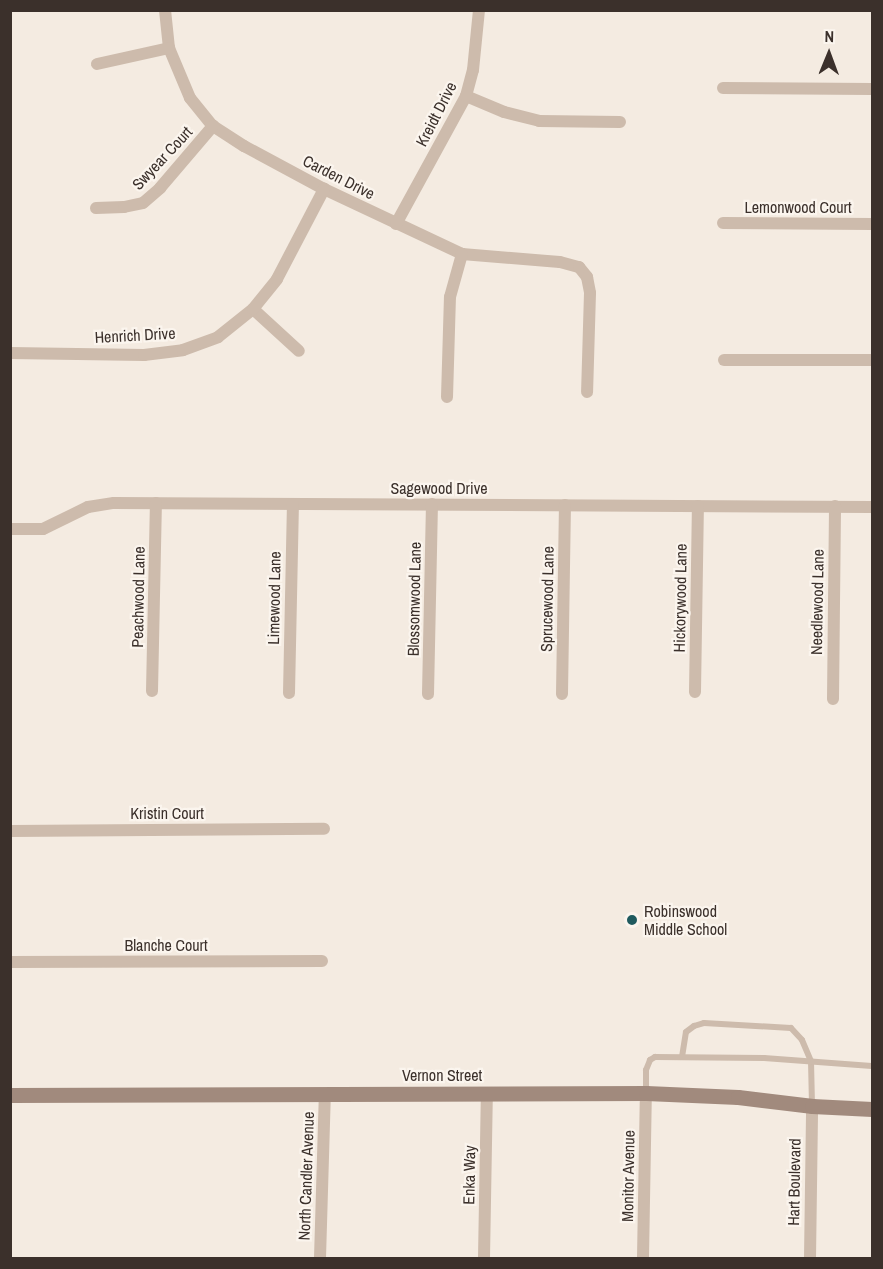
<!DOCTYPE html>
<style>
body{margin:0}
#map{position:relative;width:883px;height:1269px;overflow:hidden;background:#f4ebe1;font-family:"Archivo Narrow",sans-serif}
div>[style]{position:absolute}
.lane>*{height:6px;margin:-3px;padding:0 3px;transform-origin:3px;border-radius:3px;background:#cdbbac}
.street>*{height:12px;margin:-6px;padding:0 6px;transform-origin:6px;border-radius:6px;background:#cdbbac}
.secondary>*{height:15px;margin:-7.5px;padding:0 7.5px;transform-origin:7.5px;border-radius:7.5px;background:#a18a7d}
.dots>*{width:16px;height:16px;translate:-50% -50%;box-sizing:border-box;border:3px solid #fbf5ee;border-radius:50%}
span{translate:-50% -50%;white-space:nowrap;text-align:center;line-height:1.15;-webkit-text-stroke:4.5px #fbf5ee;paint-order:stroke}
.street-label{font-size:16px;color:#3b302b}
.poi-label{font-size:16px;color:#3b302b}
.left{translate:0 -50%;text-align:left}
.frame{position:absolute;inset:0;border:12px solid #3b302b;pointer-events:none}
.north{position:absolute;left:799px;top:24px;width:60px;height:60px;-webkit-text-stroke:4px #fbf5ee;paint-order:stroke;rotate:1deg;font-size:16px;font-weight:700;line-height:24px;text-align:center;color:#3b302b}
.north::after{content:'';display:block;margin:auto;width:21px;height:27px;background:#3b302b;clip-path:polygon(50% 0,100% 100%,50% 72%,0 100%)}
</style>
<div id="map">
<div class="lane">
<i style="left:682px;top:1057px;width:25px;rotate:-81deg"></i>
<i style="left:686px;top:1032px;width:10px;rotate:-37deg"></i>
<i style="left:694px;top:1026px;width:10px;rotate:-17deg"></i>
<i style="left:704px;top:1023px;width:87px;rotate:3.3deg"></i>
<i style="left:791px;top:1028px;width:16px;rotate:47deg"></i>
<i style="left:802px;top:1040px;width:23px;rotate:67deg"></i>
<i style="left:811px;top:1061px;width:45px;rotate:88.7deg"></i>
<i style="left:646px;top:1093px;width:23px;rotate:-90deg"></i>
<i style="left:646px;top:1070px;width:11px;rotate:-68deg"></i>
<i style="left:650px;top:1060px;width:6px;rotate:-31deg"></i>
<i style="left:655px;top:1057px;width:109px;rotate:0.5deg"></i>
<i style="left:764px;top:1058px;width:108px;rotate:4.2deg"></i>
</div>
<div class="street">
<i style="left:165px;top:10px;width:38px;rotate:84deg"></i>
<i style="left:169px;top:48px;width:54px;rotate:67.2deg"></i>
<i style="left:190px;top:98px;width:36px;rotate:51deg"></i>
<i style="left:213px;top:126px;width:37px;rotate:33deg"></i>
<i style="left:244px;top:146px;width:91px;rotate:28.3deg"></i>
<i style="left:324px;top:189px;width:153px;rotate:25.2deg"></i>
<i style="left:462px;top:254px;width:98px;rotate:4.7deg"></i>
<i style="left:560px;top:262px;width:20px;rotate:15deg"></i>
<i style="left:579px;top:267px;width:13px;rotate:51deg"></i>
<i style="left:587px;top:277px;width:16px;rotate:79deg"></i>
<i style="left:590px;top:293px;width:99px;rotate:91.7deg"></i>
<i style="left:97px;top:64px;width:74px;rotate:-12.5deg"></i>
<i style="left:723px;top:88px;width:149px;rotate:0.4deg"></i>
<i style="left:466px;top:96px;width:41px;rotate:22.8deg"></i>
<i style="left:504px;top:112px;width:36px;rotate:14deg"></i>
<i style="left:539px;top:121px;width:81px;rotate:0.7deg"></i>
<i style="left:96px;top:208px;width:28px;rotate:-2deg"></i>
<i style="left:124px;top:207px;width:19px;rotate:-12deg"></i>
<i style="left:143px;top:203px;width:23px;rotate:-41deg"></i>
<i style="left:160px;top:188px;width:82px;rotate:-49.5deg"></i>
<i style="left:723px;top:223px;width:149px;rotate:0.4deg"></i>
<i style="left:396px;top:224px;width:146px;rotate:-61.3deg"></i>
<i style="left:466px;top:96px;width:27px;rotate:-75deg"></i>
<i style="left:473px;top:70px;width:60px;rotate:-84.3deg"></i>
<i style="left:253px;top:309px;width:62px;rotate:42.4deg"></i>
<i style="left:10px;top:353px;width:134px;rotate:0.9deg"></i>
<i style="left:144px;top:355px;width:39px;rotate:-7deg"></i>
<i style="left:183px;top:350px;width:37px;rotate:-20deg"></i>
<i style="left:218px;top:337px;width:45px;rotate:-38.7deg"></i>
<i style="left:253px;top:309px;width:38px;rotate:-51deg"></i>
<i style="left:277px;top:279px;width:102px;rotate:-62.4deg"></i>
<i style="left:724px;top:360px;width:148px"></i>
<i style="left:447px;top:397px;width:100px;rotate:-88.3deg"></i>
<i style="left:450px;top:297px;width:45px;rotate:-74.4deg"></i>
<i style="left:10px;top:529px;width:33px"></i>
<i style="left:43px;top:529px;width:50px;rotate:-26.1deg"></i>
<i style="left:88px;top:507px;width:26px;rotate:-9deg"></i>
<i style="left:114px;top:503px;width:758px;rotate:0.3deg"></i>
<i style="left:152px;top:691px;width:188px;rotate:-88.8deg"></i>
<i style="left:695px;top:692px;width:186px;rotate:-89.1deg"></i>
<i style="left:289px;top:693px;width:189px;rotate:-88.8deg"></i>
<i style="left:428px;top:694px;width:190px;rotate:-88.8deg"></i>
<i style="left:562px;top:694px;width:189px;rotate:-89.1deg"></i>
<i style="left:833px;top:699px;width:193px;rotate:-89.4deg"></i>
<i style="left:10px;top:831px;width:314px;rotate:-0.4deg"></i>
<i style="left:10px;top:962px;width:312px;rotate:-0.2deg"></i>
<i style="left:320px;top:1258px;width:164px;rotate:-88.3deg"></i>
<i style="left:484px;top:1258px;width:165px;rotate:-89deg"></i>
<i style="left:643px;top:1258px;width:165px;rotate:-89deg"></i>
<i style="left:810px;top:1258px;width:152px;rotate:-89.2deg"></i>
</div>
<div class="secondary">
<i style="left:10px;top:1095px;width:636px;rotate:-0.18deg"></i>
<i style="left:646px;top:1093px;width:92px;rotate:2.5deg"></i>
<i style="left:738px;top:1097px;width:75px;rotate:6.9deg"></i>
<i style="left:812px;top:1106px;width:60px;rotate:2.9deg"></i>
</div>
<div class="dots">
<i style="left:632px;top:920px;background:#1f5a5e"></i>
</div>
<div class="street-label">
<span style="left:436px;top:114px;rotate:-63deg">Kreidt Drive</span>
<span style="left:162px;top:158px;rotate:-47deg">Swyear Court</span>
<span style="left:339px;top:177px;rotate:27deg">Carden Drive</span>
<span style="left:798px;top:207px">Lemonwood Court</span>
<span style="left:135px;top:335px;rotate:-3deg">Henrich Drive</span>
<span style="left:439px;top:488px">Sagewood Drive</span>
<span style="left:138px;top:597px;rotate:-89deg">Peachwood Lane</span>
<span style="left:274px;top:598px;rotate:-89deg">Limewood Lane</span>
<span style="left:680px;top:598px;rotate:-89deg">Hickorywood Lane</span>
<span style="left:414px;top:599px;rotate:-89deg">Blossomwood Lane</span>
<span style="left:547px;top:599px;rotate:-89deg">Sprucewood Lane</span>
<span style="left:817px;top:602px;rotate:-89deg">Needlewood Lane</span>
<span style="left:167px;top:813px">Kristin Court</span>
<span style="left:166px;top:945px">Blanche Court</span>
<span style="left:442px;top:1075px">Vernon Street</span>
<span style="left:469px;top:1175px;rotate:-89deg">Enka Way</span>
<span style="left:306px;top:1176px;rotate:-88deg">North Candler Avenue</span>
<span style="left:628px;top:1176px;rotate:-89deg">Monitor Avenue</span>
<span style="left:794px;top:1182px;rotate:-89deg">Hart Boulevard</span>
</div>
<div class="poi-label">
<span class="left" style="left:644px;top:920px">Robinswood<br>Middle School</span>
</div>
<div class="frame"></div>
<div class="north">N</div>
</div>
